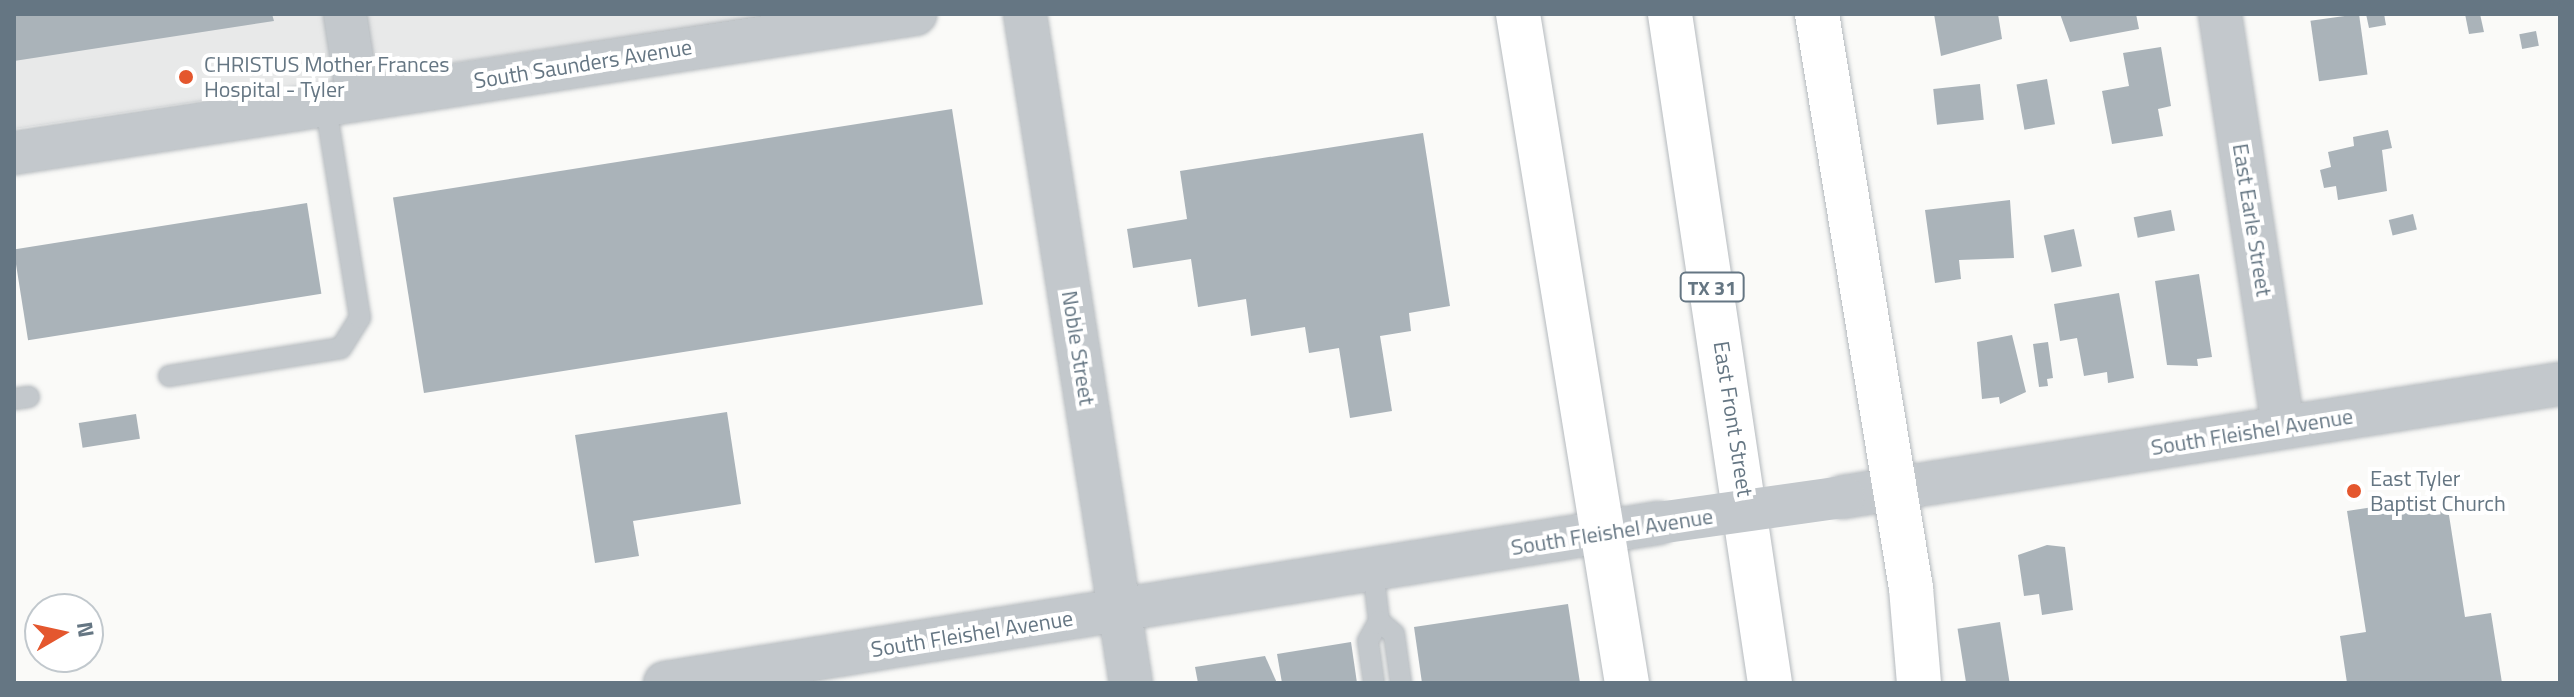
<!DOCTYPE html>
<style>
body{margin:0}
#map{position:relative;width:2574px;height:697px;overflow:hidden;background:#fafaf8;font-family:"Titillium Web",sans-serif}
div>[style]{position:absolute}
.built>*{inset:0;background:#e8e9e9}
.building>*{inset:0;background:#aab3b9;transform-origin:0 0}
.roads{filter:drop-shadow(0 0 2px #b5babe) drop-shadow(0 0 2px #b5babe)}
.service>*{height:20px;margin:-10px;padding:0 10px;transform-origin:10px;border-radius:10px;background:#c3c8cc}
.minor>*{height:42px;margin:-21px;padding:0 21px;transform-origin:21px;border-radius:21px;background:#c3c8cc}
.primary>*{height:44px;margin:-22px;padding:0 22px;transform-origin:22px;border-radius:22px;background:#fff}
.minor-bridge>*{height:42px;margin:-21px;padding:0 21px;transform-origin:21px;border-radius:21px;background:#c3c8cc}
.dots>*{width:22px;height:22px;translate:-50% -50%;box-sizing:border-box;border:4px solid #fff;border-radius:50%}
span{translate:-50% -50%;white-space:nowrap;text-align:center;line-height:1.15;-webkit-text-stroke:8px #fff;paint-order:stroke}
.shield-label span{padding:2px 6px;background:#fff;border:2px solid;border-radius:6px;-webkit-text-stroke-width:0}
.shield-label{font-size:20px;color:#657683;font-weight:700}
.poi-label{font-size:22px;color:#657683}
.left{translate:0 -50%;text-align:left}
.street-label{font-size:22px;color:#657683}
.frame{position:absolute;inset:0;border:16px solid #657683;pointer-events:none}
.north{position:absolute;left:24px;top:593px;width:80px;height:80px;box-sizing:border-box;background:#fff;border:2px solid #c1c8cd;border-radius:50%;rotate:81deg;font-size:22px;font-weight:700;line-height:32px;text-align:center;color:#657683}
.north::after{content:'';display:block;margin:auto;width:28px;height:36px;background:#e4572e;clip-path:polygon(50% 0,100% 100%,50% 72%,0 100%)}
</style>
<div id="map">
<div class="built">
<i style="clip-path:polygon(14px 14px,780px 14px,14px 129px)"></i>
</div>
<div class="building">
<i style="clip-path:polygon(14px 14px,272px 14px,274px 21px,14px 61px)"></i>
<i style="clip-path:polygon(1934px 14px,1998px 14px,2002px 39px,1941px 56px)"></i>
<i style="clip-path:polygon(2060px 14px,2136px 14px,2139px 29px,2070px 42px)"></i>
<i style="left:2359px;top:14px;width:61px;height:49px;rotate:82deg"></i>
<i style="clip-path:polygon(2366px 14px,2384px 14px,2386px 25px,2369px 28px)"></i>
<i style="clip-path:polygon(2465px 14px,2480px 14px,2484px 32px,2469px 34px)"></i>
<i style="left:2536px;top:31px;width:15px;height:17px;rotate:79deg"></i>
<i style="clip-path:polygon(2161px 47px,2171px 106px,2158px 109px,2163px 136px,2112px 144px,2102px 91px,2129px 86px,2123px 53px)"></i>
<i style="left:2047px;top:79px;width:46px;height:31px;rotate:80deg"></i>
<i style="left:1980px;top:84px;width:36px;height:47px;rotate:84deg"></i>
<i style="left:952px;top:109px;width:198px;height:566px;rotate:81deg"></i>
<i style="clip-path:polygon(2388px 130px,2392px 148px,2382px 150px,2387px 191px,2338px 200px,2336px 186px,2324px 188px,2320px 170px,2331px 167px,2328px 152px,2354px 146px,2353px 137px)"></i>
<i style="clip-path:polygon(1423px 133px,1450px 306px,1409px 313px,1411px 331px,1380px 336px,1392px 411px,1350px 418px,1339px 348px,1309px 353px,1305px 327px,1251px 336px,1246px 299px,1198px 307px,1191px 259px,1133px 268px,1127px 229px,1187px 219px,1180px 171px)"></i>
<i style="clip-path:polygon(2010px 200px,2014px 258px,1959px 260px,1961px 279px,1935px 283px,1925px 210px)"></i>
<i style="left:307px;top:203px;width:92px;height:297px;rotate:81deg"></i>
<i style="left:2171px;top:210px;width:21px;height:38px;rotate:79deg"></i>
<i style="left:2413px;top:214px;width:16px;height:25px;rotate:76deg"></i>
<i style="left:2074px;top:229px;width:38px;height:31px;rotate:78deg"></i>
<i style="clip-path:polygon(2199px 274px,2212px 357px,2197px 359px,2198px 366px,2167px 365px,2155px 281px)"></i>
<i style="clip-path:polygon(2119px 293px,2134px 378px,2108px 383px,2107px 372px,2084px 376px,2077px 338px,2060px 341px,2054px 304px)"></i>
<i style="clip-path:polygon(2012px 335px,2026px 392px,2000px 404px,1999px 397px,1982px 399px,1977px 342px)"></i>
<i style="clip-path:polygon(2048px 342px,2053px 378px,2047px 379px,2048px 386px,2039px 387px,2033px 344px)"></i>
<i style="clip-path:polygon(727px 412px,741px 504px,633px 521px,639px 556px,595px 563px,575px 435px)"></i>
<i style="left:136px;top:414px;width:25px;height:58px;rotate:81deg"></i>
<i style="clip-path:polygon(2446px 496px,2465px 617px,2491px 613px,2502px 683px,2347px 683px,2340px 636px,2366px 632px,2347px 511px)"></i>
<i style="clip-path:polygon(2047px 545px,2065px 547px,2073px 610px,2042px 615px,2039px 594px,2024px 596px,2018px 555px)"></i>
<i style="clip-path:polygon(1568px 604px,1580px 683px,1422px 683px,1414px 627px)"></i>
<i style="left:2000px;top:622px;width:62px;height:43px;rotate:81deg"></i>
<i style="clip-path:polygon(1351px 642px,1357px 683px,1282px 683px,1277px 654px)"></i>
<i style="clip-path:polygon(1265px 656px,1277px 683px,1198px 683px,1195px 667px)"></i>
</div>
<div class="roads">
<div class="service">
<i style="left:169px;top:376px;width:174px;rotate:-9.2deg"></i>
<i style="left:341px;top:348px;width:36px;rotate:-58deg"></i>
<i style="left:360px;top:318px;width:218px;rotate:-99.2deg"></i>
<i style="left:14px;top:399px;width:15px;rotate:-8deg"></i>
<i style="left:1373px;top:570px;width:51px;rotate:83.3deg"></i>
<i style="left:1379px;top:621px;width:23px;rotate:119deg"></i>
<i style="left:1368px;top:641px;width:42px;rotate:81.9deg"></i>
<i style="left:1379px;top:621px;width:20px;rotate:41deg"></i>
<i style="left:1394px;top:634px;width:49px;rotate:81.9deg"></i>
</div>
<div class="minor">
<i style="left:345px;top:14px;width:85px;rotate:81.2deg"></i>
<i style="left:1025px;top:14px;width:677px;rotate:81deg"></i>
<i style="left:2220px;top:14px;width:417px;rotate:81.3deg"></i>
<i style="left:14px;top:153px;width:912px;rotate:-8.77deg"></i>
<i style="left:1843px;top:497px;width:726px;rotate:-8.96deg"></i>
<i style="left:665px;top:683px;width:1006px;rotate:-9.15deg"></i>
</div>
<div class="primary">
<i style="left:1518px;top:14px;width:678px;rotate:80.75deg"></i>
<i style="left:1670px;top:14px;width:676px;rotate:81.5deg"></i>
<i style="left:1817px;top:14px;width:582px;rotate:80.7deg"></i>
<i style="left:1911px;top:588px;width:95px;rotate:85.2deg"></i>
</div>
</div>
<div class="minor-bridge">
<i style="left:1658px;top:523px;width:187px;rotate:-8deg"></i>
</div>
<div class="dots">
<i style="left:186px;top:77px;background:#e4572e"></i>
<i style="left:2354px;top:491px;background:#e4572e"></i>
</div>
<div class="shield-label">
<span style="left:1712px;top:287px">TX 31</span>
</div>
<div class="poi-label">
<span class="left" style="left:204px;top:77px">CHRISTUS Mother Frances<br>Hospital - Tyler</span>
<span class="left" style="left:2370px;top:491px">East Tyler<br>Baptist Church</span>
</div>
<div class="street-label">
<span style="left:583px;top:64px;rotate:-9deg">South Saunders Avenue</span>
<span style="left:2252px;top:220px;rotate:81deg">East Earle Street</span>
<span style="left:1078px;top:348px;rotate:81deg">Noble Street</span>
<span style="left:1733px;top:419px;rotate:81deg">East Front Street</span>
<span style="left:2252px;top:432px;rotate:-9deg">South Fleishel Avenue</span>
<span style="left:1612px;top:532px;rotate:-9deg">South Fleishel Avenue</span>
<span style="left:972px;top:634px;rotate:-9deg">South Fleishel Avenue</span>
</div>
<div class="frame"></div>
<div class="north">N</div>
</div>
